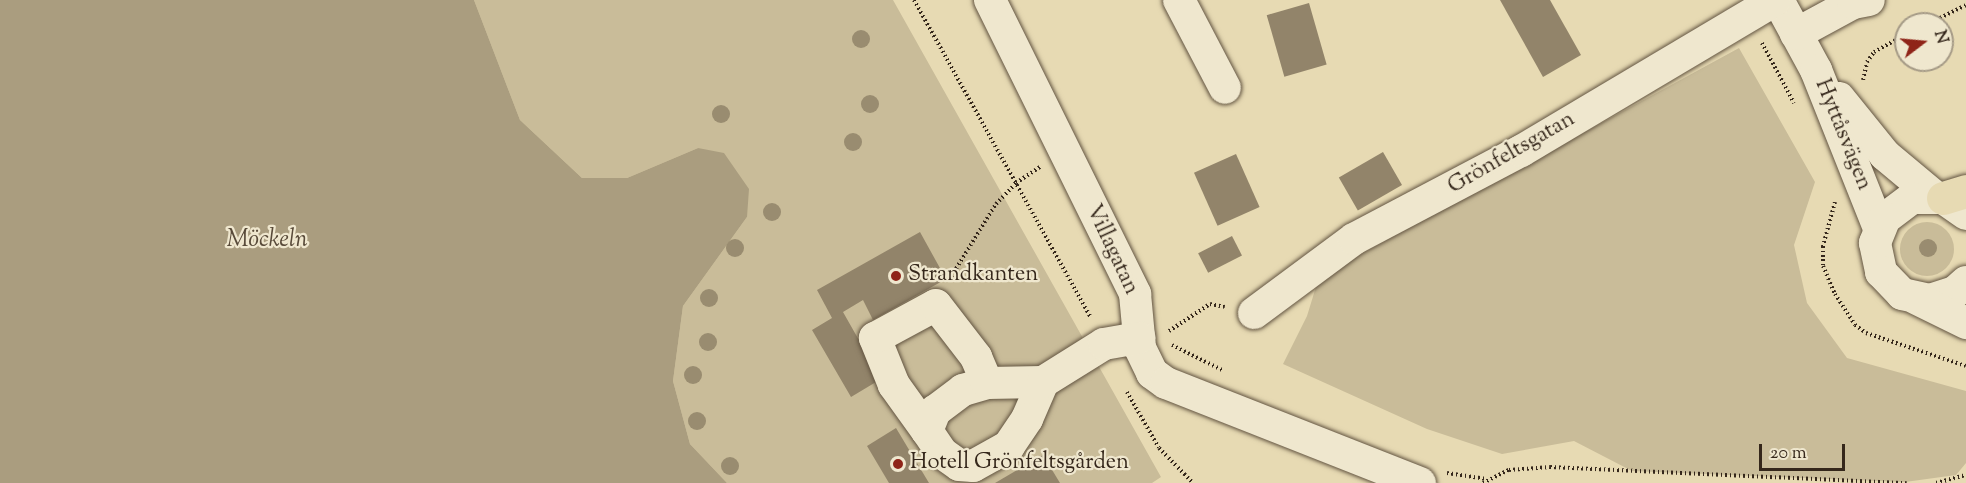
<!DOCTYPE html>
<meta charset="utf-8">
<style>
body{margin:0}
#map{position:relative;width:1966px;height:483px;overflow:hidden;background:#e7dab3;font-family:"Sorts Mill Goudy",serif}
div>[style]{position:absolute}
.green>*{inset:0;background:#c9bc99}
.round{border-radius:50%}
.water>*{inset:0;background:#aa9d7f}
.building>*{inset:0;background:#92846a;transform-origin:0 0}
.path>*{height:4px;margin-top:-2px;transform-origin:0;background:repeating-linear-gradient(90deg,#35271b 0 1.5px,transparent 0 4.5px)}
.roads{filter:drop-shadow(0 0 2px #625441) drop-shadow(0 0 2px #625441)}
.minor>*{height:32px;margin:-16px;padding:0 16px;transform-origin:16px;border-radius:16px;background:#efe7ce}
.highway>*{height:33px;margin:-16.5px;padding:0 16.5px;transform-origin:16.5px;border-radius:16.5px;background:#e7dab3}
.trees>*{width:18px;height:18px;margin:-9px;border-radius:50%;background:#998c70}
.dots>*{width:16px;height:16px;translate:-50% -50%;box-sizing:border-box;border:3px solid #efe7ce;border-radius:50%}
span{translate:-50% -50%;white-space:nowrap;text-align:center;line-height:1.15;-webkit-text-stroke:4.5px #efe7ce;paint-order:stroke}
.street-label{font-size:22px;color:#35271b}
.poi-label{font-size:22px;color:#35271b}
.left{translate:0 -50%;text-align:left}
.water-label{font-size:24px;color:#584a39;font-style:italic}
.north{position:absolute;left:1894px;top:12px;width:60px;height:60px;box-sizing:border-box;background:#efe7ce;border:2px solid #a59a86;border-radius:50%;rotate:74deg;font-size:16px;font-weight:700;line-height:24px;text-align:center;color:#35271b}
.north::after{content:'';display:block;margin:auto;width:21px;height:27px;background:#8f2418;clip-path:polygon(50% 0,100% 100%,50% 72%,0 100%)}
.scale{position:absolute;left:1759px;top:444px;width:86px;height:27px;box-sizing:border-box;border:3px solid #35271b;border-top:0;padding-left:8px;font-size:18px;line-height:21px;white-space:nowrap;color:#35271b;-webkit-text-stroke:4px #efe7ce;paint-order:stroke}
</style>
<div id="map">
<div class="green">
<i style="clip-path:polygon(474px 0,893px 0,1161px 477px,1152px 483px,727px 483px,690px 444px,673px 381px,683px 306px,747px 217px,698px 148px,627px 178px,582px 178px,520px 120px)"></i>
<i style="clip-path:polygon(1739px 48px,1815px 182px,1794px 245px,1807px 303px,1847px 358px,1966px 391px,1966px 463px,1956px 475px,1905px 482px,1632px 471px,1574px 441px,1502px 454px,1427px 429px,1283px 364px,1307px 316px,1319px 277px)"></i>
<i class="round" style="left:1900px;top:222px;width:54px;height:54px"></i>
</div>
<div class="water">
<i style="clip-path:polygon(0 0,474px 0,520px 120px,582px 178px,627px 178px,698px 148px,724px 153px,749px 189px,747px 217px,683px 306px,673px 381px,690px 444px,727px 483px,0 483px)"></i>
</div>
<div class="building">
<i style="clip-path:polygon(1500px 0,1550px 0,1581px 55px,1543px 77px)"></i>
<i style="left:1309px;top:3px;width:64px;height:44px;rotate:74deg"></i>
<i style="left:1383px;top:152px;width:38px;height:51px;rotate:60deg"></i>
<i style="left:1236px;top:154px;width:58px;height:46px;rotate:66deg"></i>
<i style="clip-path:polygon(920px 232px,946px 279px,873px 320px,863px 300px,843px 312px,881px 379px,851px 397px,812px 330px,832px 318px,817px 290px)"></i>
<i style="left:1232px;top:236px;width:22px;height:38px;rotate:63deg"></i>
<i style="clip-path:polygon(896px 428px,929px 483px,889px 483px,867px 446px)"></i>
<i style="clip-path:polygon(1043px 455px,1060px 483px,995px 483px)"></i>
</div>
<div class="path">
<i style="left:914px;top:0;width:364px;rotate:60.9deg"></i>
<i style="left:1928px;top:24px;width:42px;rotate:-26.6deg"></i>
<i style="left:1762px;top:43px;width:68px;rotate:61.9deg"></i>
<i style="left:1863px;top:80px;width:18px;rotate:-77deg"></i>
<i style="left:1867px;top:62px;width:12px;rotate:-55deg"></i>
<i style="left:1874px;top:52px;width:37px;rotate:-29deg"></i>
<i style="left:1835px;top:202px;width:46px;rotate:105.3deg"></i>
<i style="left:1823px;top:246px;width:20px;rotate:90deg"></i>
<i style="left:1823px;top:266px;width:30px;rotate:67deg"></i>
<i style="left:1835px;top:294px;width:37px;rotate:57deg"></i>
<i style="left:1855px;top:325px;width:14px;rotate:36deg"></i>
<i style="left:1866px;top:333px;width:105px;rotate:18.3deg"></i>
<i style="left:949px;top:280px;width:89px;rotate:-58.3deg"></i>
<i style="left:996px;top:204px;width:29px;rotate:-46deg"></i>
<i style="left:1016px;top:183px;width:29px;rotate:-34deg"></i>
<i style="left:1169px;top:331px;width:49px;rotate:-33.4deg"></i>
<i style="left:1210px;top:304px;width:15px;rotate:11deg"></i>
<i style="left:1172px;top:345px;width:56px;rotate:26.6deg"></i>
<i style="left:1127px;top:392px;width:64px;rotate:60.3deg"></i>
<i style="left:1159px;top:448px;width:49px;rotate:45.8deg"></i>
<i style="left:1447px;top:473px;width:40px;rotate:8.5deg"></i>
<i style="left:1483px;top:483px;width:29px;rotate:-27deg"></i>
<i style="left:1509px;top:470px;width:41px;rotate:-4.2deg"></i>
<i style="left:1550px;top:467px;width:357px;rotate:2.6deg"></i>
<i style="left:1936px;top:483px;width:31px;rotate:-15deg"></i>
</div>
<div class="roads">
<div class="minor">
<i style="left:990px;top:0;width:328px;rotate:63.7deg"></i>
<i style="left:1135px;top:294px;width:54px;rotate:84.7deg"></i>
<i style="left:1140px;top:348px;width:28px;rotate:64deg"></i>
<i style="left:1152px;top:373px;width:17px;rotate:36deg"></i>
<i style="left:1166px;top:383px;width:273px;rotate:21.5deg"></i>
<i style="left:1179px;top:0;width:99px;rotate:62.4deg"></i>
<i style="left:1778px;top:0;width:80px;rotate:61.5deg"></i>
<i style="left:1816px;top:70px;width:170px;rotate:68.3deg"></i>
<i style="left:1796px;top:34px;width:65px;rotate:-28.5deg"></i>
<i style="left:1853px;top:3px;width:16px;rotate:-11deg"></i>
<i style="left:1839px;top:98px;width:73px;rotate:51.1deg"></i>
<i style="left:1885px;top:155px;width:64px;rotate:39.9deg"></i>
<i style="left:1966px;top:214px;width:28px;rotate:-145deg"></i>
<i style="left:1943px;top:198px;width:31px;rotate:180deg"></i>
<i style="left:1912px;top:198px;width:34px;rotate:143deg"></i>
<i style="left:1885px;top:218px;width:27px;rotate:112deg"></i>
<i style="left:1875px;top:243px;width:30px;rotate:78deg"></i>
<i style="left:1881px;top:272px;width:30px;rotate:46deg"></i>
<i style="left:1902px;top:294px;width:29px;rotate:12deg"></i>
<i style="left:1930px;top:300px;width:26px;rotate:-18deg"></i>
<i style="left:1955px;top:292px;width:15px;rotate:-42deg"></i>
<i style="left:1917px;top:299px;width:55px;rotate:26.1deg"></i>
<i style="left:1254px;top:313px;width:124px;rotate:-36.5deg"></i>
<i style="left:1354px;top:239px;width:189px;rotate:-27.8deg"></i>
<i style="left:1521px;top:151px;width:295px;rotate:-30.7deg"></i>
<i style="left:1043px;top:382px;width:40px;rotate:113.4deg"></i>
<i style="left:1027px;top:419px;width:32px;rotate:124deg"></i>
<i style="left:1009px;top:446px;width:41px;rotate:150.9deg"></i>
<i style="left:973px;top:466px;width:14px;rotate:-176deg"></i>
<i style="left:959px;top:465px;width:21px;rotate:-145deg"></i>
<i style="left:942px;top:453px;width:27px;rotate:-124deg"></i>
<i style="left:927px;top:431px;width:22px;rotate:-68deg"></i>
<i style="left:935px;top:411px;width:35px;rotate:-37deg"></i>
<i style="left:963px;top:390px;width:25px;rotate:-16deg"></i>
<i style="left:987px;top:383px;width:56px;rotate:-1deg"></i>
<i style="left:1043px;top:382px;width:72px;rotate:-31.9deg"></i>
<i style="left:1104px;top:344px;width:36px;rotate:-10deg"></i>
<i style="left:927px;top:431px;width:57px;rotate:-125.7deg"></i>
<i style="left:894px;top:385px;width:51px;rotate:-112deg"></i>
<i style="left:875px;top:338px;width:69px;rotate:-28.4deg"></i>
<i style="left:936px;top:305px;width:66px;rotate:52.4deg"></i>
<i style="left:976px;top:357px;width:28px;rotate:67deg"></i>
</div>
<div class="highway">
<i style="left:1943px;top:198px;width:24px;rotate:-17deg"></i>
</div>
</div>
<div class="trees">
<i style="left:861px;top:39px"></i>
<i style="left:870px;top:104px"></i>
<i style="left:721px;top:114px"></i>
<i style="left:853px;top:142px"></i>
<i style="left:772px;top:212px"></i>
<i style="left:735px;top:248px"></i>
<i style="left:1928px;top:248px"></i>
<i style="left:709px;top:298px"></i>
<i style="left:708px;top:342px"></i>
<i style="left:693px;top:375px"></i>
<i style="left:697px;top:421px"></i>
<i style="left:730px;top:466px"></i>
</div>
<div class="dots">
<i style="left:896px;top:276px;background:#8f2418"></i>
<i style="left:898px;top:464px;background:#8f2418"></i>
</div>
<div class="street-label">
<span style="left:1842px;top:135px;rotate:68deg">Hyttåsvägen</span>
<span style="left:1512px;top:154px;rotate:-30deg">Grönfeltsgatan</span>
<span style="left:1111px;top:250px;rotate:65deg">Villagatan</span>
</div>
<div class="poi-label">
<span class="left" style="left:908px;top:276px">Strandkanten</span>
<span class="left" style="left:910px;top:464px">Hotell Grönfeltsgården</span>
</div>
<div class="water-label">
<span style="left:267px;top:241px">Möckeln</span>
</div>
<div class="north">N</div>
<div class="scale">20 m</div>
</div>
